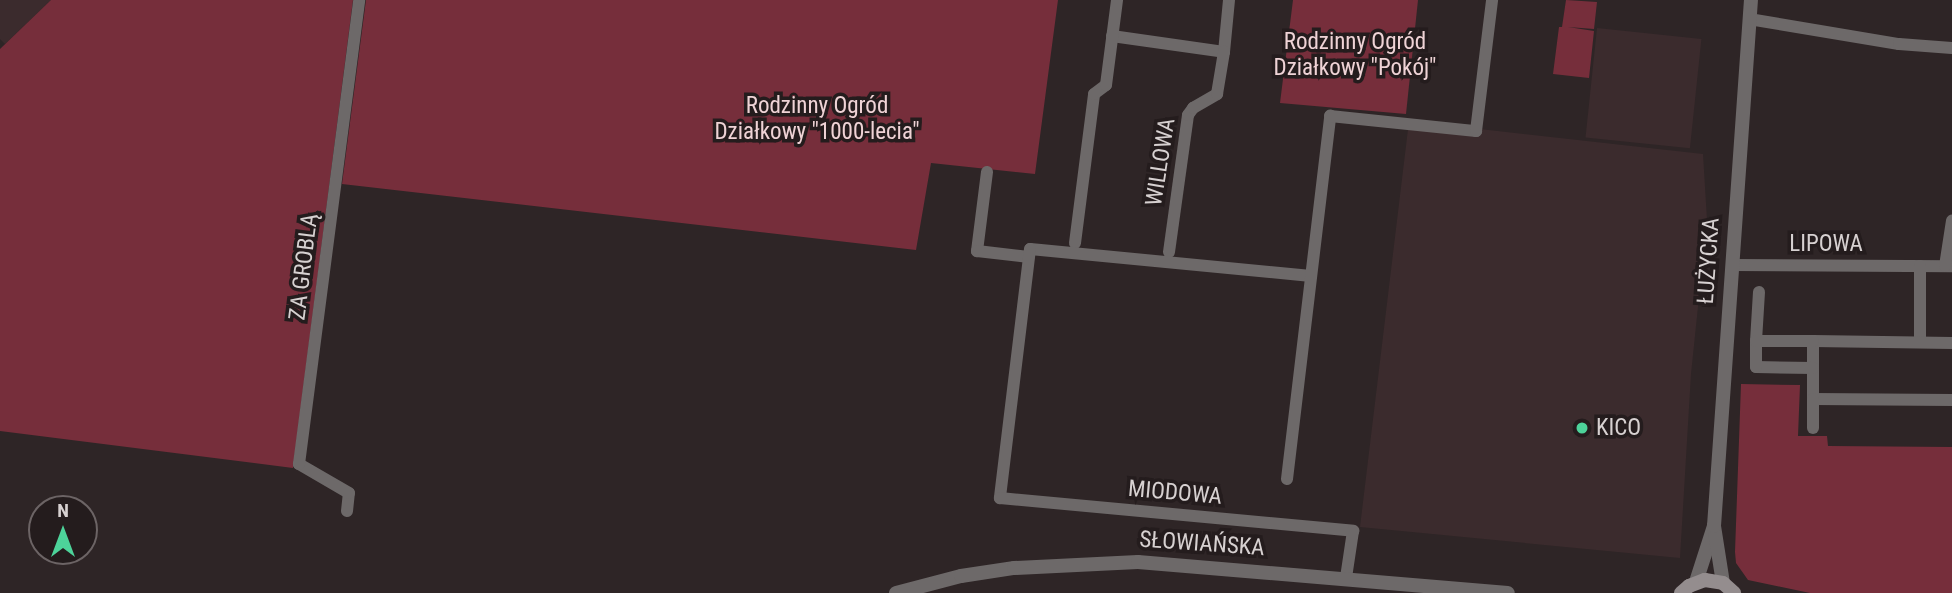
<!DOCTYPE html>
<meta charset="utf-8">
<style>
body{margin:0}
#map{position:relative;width:1952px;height:593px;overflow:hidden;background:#2e2526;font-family:"Roboto Condensed",sans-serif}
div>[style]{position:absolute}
.built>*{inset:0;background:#3b2b2d;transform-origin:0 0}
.green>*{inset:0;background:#762e3b}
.minor>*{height:12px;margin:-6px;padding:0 6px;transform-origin:6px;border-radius:6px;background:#6d6969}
.tertiary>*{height:14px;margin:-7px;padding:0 7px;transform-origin:7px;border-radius:7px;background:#6d6969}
.secondary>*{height:14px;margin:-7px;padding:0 7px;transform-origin:7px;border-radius:7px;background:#948d8e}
.dots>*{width:19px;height:19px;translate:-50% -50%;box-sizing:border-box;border:4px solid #241c1d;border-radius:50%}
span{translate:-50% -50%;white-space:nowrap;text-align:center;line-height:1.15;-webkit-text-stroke:7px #241c1d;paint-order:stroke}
.park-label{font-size:23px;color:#efd3d6}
.street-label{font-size:23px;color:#d7d1d1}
.poi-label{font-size:23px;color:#d7d1d1}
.left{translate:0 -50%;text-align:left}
.north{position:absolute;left:28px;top:495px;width:70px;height:70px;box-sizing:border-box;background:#241c1d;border:2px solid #6c6465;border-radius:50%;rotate:0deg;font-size:19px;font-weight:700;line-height:28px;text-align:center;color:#d7d1d1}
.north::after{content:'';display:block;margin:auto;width:24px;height:32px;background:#4dd39a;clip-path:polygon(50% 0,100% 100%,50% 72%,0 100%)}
</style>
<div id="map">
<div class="built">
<i style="clip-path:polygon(0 0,51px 0,5px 44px,0 39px)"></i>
<i style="left:1597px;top:28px;width:105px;height:110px;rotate:6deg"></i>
<i style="clip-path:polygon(1409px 121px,1703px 154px,1707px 220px,1691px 374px,1680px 558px,1360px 527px)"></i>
</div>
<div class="green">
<i style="clip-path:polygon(51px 0,353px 0,293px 468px,0 431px,0 49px)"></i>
<i style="clip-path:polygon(366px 0,1058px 0,1035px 174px,931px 163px,916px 250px,342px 184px)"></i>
<i style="clip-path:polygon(1293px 0,1418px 0,1406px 114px,1280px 103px)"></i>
<i style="clip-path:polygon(1566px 0,1597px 2px,1594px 29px,1568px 27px,1594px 31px,1589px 78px,1553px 74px,1559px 27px,1562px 27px)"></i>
<i style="clip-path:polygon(1741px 384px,1800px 385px,1798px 436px,1827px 436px,1828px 446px,1952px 447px,1952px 593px,1810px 593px,1748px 580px,1736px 563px,1735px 552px)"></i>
</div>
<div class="minor">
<i style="left:1749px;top:19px;width:152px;rotate:9.5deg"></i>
<i style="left:1899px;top:44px;width:53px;rotate:4.3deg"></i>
<i style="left:1112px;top:36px;width:113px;rotate:8.1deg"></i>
<i style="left:1224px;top:52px;width:52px;rotate:-84.5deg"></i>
<i style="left:987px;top:172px;width:80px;rotate:97.2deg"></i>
<i style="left:977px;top:251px;width:52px;rotate:6.6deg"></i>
<i style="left:1075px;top:243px;width:150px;rotate:-82.7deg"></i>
<i style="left:1094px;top:94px;width:15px;rotate:-37deg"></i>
<i style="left:1106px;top:85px;width:86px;rotate:-82.6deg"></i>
<i style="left:1169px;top:252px;width:138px;rotate:-82.1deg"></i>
<i style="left:1188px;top:115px;width:9px;rotate:-54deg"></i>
<i style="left:1193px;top:108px;width:28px;rotate:-30deg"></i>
<i style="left:1217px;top:94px;width:43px;rotate:-80.5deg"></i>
<i style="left:1732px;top:265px;width:220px;rotate:0.3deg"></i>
<i style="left:1945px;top:266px;width:46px;rotate:-81.2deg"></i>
<i style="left:1311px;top:276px;width:282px;rotate:-174.5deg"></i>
<i style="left:1030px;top:249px;width:251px;rotate:96.9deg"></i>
<i style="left:1000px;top:498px;width:355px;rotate:5.3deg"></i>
<i style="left:1353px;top:531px;width:48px;rotate:98.5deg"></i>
<i style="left:1756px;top:341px;width:49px;rotate:-86.5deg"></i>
<i style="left:1920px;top:342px;width:76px;rotate:-90deg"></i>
<i style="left:1952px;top:343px;width:139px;rotate:-179.2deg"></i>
<i style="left:1813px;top:341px;width:58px;rotate:90deg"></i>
<i style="left:1813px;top:399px;width:139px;rotate:0.4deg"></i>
<i style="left:1813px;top:368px;width:57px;rotate:-179deg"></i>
<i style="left:1756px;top:367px;width:26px;rotate:-90deg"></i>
<i style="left:1756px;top:341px;width:57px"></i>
<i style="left:1813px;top:428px;width:29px;rotate:-90deg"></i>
<i style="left:1287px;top:479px;width:366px;rotate:-83.2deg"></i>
<i style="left:1330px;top:116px;width:147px;rotate:5.9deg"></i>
<i style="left:1476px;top:131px;width:132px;rotate:-83deg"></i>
<i style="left:347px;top:511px;width:18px;rotate:-84deg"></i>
<i style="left:349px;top:493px;width:58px;rotate:-149.9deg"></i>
<i style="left:299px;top:464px;width:468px;rotate:-82.6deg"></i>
</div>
<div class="tertiary">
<i style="left:1696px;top:582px;width:59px;rotate:-72.2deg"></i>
<i style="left:1723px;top:583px;width:58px;rotate:-99deg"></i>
<i style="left:1714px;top:526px;width:527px;rotate:-85.98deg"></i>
<i style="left:896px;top:593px;width:67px;rotate:-14.7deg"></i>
<i style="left:961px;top:576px;width:54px;rotate:-8.6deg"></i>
<i style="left:1014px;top:568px;width:124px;rotate:-2.8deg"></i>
<i style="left:1138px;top:562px;width:371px;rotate:4.8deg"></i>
</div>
<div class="secondary">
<i style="left:1681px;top:593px;width:11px;rotate:-41deg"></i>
<i style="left:1689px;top:586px;width:17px;rotate:-21deg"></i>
<i style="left:1705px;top:580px;width:18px;rotate:9deg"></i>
<i style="left:1723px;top:583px;width:15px;rotate:42deg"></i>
</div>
<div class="dots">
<i style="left:1582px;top:428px;background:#4dd39a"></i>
</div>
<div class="park-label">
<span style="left:1355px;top:55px">Rodzinny Ogród<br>Działkowy "Pokój"</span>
<span style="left:817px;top:119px">Rodzinny Ogród<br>Działkowy "1000-lecia"</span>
</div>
<div class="street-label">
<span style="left:1161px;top:162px;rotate:-81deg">WILLOWA</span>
<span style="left:1826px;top:244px">LIPOWA</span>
<span style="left:1709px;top:261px;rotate:-86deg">ŁUŻYCKA</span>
<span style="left:304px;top:267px;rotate:-83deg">ZA GROBLĄ</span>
<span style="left:1175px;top:493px;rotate:5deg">MIODOWA</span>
<span style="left:1202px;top:544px;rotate:4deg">SŁOWIAŃSKA</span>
</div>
<div class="poi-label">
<span class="left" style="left:1596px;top:428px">KICO</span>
</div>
<div class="north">N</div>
</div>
